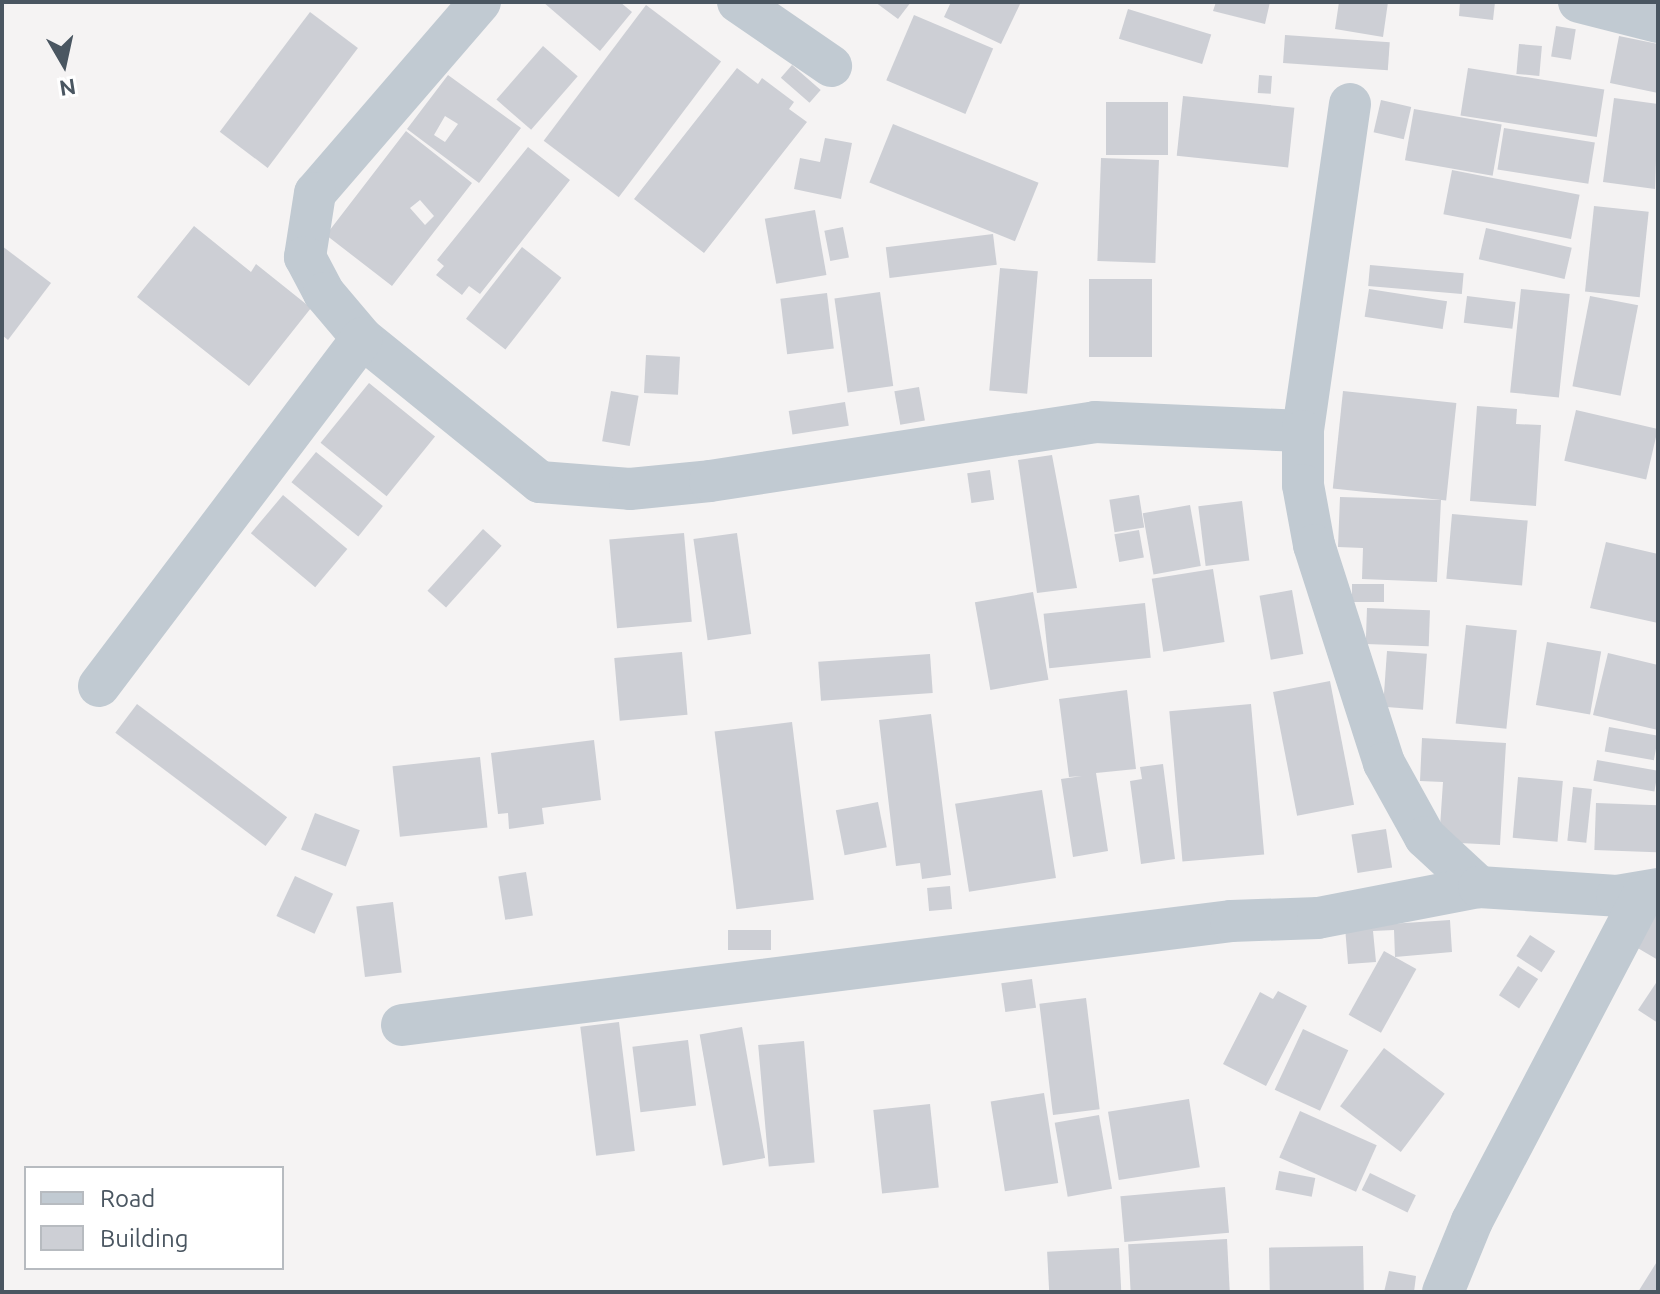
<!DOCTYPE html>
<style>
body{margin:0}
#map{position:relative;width:1660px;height:1294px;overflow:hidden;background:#f5f3f3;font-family:Ubuntu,sans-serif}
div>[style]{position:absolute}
.building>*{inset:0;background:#cdcfd5;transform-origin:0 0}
.street>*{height:42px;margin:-21px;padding:0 21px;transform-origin:21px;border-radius:21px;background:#c1cad2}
span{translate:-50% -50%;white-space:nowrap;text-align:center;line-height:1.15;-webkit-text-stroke:7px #fff;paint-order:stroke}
.frame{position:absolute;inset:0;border:4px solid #4a5661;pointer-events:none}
.legend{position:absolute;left:24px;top:1166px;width:260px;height:104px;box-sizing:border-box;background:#fff;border:2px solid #b7bbc0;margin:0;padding:10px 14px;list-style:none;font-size:24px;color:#4a5661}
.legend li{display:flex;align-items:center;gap:16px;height:40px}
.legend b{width:40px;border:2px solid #b7bbc0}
.north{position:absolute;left:24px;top:24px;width:80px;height:80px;-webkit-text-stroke:6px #fff;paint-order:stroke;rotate:171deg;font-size:22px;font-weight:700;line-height:32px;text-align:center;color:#4a5661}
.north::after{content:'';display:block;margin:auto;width:28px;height:36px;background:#4a5661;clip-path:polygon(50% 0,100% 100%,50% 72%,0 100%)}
</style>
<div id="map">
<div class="building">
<i style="clip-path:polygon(543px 2px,620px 2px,632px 12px,600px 51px)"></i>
<i style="clip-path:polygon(875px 2px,911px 2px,898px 19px)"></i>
<i style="clip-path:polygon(951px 2px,1021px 2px,1001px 44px,944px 17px)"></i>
<i style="clip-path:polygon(1216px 2px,1270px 2px,1265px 24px,1213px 11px)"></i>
<i style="clip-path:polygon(1339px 2px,1388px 2px,1383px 37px,1335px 29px)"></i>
<i style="clip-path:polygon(1460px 2px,1495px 2px,1493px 20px,1459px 16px)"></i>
<i style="left:646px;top:5px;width:94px;height:170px;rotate:37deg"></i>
<i style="left:1128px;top:9px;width:87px;height:31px;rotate:17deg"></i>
<i style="left:310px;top:12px;width:60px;height:150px;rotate:37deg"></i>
<i style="left:914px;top:15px;width:86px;height:71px;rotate:23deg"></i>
<i style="left:1556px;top:26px;width:20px;height:31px;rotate:9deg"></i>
<i style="left:1285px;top:35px;width:105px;height:28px;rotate:4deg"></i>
<i style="clip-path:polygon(1619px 36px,1658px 44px,1658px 93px,1610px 83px)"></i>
<i style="left:1519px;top:44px;width:23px;height:30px;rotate:5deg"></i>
<i style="left:543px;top:46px;width:46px;height:71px;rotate:41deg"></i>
<i style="left:792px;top:65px;width:38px;height:17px;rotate:41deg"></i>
<i style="clip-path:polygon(737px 68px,758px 84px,762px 78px,794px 102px,789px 109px,807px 122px,704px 253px,634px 199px)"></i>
<i style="left:1468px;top:68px;width:138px;height:48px;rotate:9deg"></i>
<i style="clip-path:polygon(evenodd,448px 75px,521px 128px,479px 183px,407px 129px,448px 75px,445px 116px,458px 124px,445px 142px,434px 135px,445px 116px)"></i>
<i style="left:1259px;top:75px;width:13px;height:18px;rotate:4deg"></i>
<i style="left:1183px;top:96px;width:112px;height:60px;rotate:6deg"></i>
<i style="clip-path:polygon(1614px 98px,1658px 104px,1655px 189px,1603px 182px)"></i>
<i style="left:1381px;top:100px;width:31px;height:33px;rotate:13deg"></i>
<i style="left:1106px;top:102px;width:62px;height:53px"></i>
<i style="left:1414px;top:109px;width:89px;height:52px;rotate:10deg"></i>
<i style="left:893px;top:124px;width:157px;height:63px;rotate:22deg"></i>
<i style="left:1504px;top:128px;width:92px;height:42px;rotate:9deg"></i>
<i style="clip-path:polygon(evenodd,406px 131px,472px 183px,392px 286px,326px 235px,406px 131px,420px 200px,434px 216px,425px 225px,410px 208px,420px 200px)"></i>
<i style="clip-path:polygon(825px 138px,852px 143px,841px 199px,794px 189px,800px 158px,820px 162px)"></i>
<i style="clip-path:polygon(528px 147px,570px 180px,480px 294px,469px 286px,462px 295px,436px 275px,444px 266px,437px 260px)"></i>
<i style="left:1101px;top:158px;width:58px;height:103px;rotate:2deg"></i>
<i style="left:1452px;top:170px;width:130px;height:45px;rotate:11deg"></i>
<i style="left:1594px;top:206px;width:55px;height:86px;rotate:6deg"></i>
<i style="left:815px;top:210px;width:66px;height:51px;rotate:80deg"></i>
<i style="clip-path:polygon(194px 226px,251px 272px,256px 264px,311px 308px,249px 386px,137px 297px)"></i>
<i style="left:843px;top:227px;width:31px;height:19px;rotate:79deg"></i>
<i style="left:1486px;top:228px;width:88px;height:32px;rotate:13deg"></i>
<i style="left:993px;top:234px;width:31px;height:108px;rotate:83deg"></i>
<i style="clip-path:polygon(2px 246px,51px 283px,8px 340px,2px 335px)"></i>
<i style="left:522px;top:247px;width:50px;height:91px;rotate:38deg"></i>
<i style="left:1370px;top:265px;width:94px;height:21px;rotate:5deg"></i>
<i style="left:1000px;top:268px;width:38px;height:123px;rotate:5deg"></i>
<i style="left:1089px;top:279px;width:63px;height:78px"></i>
<i style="left:1369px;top:289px;width:79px;height:28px;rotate:9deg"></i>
<i style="left:1521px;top:289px;width:49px;height:104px;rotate:6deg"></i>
<i style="left:880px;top:292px;width:95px;height:46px;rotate:82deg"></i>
<i style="left:827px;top:293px;width:56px;height:47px;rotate:83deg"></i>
<i style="left:1467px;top:296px;width:49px;height:27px;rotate:7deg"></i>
<i style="left:1590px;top:296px;width:49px;height:92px;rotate:11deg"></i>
<i style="left:646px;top:355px;width:34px;height:38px;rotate:3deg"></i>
<i style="left:369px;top:383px;width:85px;height:77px;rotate:39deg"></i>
<i style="left:919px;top:387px;width:34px;height:25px;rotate:80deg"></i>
<i style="left:611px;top:391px;width:28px;height:51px;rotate:10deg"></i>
<i style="left:1343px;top:391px;width:114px;height:98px;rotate:6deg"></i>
<i style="left:845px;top:402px;width:24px;height:57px;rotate:81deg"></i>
<i style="clip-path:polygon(1477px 406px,1517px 409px,1516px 424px,1541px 425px,1536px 506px,1470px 501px)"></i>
<i style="left:1576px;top:410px;width:84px;height:52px;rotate:13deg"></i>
<i style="left:316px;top:452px;width:86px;height:39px;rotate:39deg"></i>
<i style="clip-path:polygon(1052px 455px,1077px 588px,1037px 593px,1018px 460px)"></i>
<i style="left:990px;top:470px;width:30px;height:23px;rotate:82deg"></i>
<i style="left:283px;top:495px;width:84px;height:50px;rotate:40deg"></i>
<i style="left:1139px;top:495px;width:33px;height:30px;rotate:81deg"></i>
<i style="clip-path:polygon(1340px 497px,1441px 500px,1437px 582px,1362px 579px,1363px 548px,1338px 547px)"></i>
<i style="left:1242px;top:501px;width:60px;height:44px;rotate:83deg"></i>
<i style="left:1190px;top:505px;width:62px;height:48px;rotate:80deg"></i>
<i style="left:1452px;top:514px;width:76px;height:65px;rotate:5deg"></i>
<i style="left:483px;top:529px;width:25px;height:83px;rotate:42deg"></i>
<i style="left:1139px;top:530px;width:28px;height:25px;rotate:80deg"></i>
<i style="left:684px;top:533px;width:89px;height:75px;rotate:85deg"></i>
<i style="left:737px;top:533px;width:102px;height:44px;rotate:82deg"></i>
<i style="clip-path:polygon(1606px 542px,1658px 554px,1658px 623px,1590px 608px)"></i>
<i style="left:1213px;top:569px;width:74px;height:62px;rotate:81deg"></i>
<i style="left:1352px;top:584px;width:32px;height:18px"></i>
<i style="left:1292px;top:590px;width:65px;height:33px;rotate:80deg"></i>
<i style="left:1033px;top:592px;width:89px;height:59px;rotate:80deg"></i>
<i style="left:1145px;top:603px;width:55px;height:102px;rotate:84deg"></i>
<i style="left:1367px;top:608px;width:63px;height:36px;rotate:2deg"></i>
<i style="left:1466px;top:625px;width:51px;height:99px;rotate:6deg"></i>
<i style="left:1547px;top:642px;width:55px;height:64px;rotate:10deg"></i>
<i style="left:1387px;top:651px;width:40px;height:56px;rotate:4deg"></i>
<i style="left:682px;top:652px;width:63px;height:68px;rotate:85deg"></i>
<i style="clip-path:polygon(1608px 653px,1658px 665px,1658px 730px,1593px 715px)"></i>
<i style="left:930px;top:654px;width:39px;height:112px;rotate:86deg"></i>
<i style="left:1330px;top:681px;width:126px;height:58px;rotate:79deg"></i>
<i style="clip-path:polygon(1127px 690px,1136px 769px,1096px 773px,1108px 851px,1073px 857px,1061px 779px,1082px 776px,1069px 777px,1059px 699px)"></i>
<i style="left:137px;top:704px;width:188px;height:36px;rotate:37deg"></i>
<i style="left:1251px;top:704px;width:151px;height:82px;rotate:85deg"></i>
<i style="clip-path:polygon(931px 714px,951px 875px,922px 879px,920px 863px,896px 866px,879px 720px)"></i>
<i style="left:792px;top:722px;width:179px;height:78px;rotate:83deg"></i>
<i style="left:1609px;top:727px;width:50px;height:25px;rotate:10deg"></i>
<i style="clip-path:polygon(1422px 738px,1506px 743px,1500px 845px,1439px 842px,1443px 782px,1420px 781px)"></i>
<i style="clip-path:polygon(594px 740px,601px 800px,542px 808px,544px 824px,509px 829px,508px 813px,498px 814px,491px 753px)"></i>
<i style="left:480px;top:757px;width:71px;height:88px;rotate:84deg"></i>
<i style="left:1597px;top:760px;width:62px;height:21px;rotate:10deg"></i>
<i style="clip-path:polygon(1163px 764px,1175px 859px,1141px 864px,1130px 781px,1142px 779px,1140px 767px)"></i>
<i style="left:1518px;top:777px;width:45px;height:61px;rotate:5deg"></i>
<i style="left:1573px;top:787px;width:19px;height:54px;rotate:6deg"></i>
<i style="left:1042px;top:790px;width:89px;height:88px;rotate:81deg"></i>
<i style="left:878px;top:802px;width:46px;height:43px;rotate:79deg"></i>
<i style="left:1596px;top:803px;width:62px;height:47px;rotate:2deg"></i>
<i style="left:315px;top:813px;width:48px;height:39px;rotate:21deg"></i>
<i style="left:1386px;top:829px;width:39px;height:35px;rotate:81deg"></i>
<i style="left:526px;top:872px;width:44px;height:28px;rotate:81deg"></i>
<i style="left:295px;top:876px;width:42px;height:44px;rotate:25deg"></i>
<i style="left:950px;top:886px;width:23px;height:23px;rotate:85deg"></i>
<i style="left:393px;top:902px;width:71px;height:37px;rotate:83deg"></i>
<i style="clip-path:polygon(1658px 909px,1658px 960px,1636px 947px)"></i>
<i style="clip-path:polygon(1450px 920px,1452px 952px,1395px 957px,1394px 930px,1373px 931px,1376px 962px,1348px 964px,1345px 927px)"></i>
<i style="left:771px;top:930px;width:20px;height:43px;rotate:90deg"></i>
<i style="left:1530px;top:935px;width:30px;height:25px;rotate:33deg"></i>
<i style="left:1384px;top:951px;width:37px;height:73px;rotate:29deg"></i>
<i style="left:1518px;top:966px;width:24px;height:35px;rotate:33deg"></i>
<i style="left:1032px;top:979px;width:29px;height:31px;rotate:82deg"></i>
<i style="clip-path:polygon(1658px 980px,1658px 1023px,1638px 1010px)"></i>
<i style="clip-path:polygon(1278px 991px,1307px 1006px,1266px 1086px,1223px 1064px,1260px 992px,1273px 999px)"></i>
<i style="left:1086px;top:998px;width:112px;height:47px;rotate:83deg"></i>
<i style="left:619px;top:1022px;width:130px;height:39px;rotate:83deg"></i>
<i style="left:742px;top:1027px;width:133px;height:43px;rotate:80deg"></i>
<i style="left:1303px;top:1029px;width:50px;height:67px;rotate:25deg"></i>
<i style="left:688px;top:1040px;width:66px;height:56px;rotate:83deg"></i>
<i style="left:804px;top:1041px;width:122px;height:46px;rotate:85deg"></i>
<i style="left:1384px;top:1048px;width:76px;height:73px;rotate:37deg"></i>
<i style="left:1044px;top:1093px;width:91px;height:54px;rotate:81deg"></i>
<i style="left:1189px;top:1099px;width:69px;height:82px;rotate:81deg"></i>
<i style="left:930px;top:1104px;width:84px;height:57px;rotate:84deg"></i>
<i style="left:1300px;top:1111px;width:84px;height:51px;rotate:24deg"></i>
<i style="left:1099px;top:1115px;width:75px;height:45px;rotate:80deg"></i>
<i style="left:1279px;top:1171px;width:37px;height:19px;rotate:11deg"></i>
<i style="left:1370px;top:1173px;width:51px;height:19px;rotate:26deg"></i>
<i style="left:1225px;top:1187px;width:46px;height:105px;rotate:85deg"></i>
<i style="left:1227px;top:1239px;width:53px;height:99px;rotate:87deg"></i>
<i style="left:1363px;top:1246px;width:46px;height:94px;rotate:89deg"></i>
<i style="left:1119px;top:1248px;width:44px;height:72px;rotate:87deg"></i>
<i style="clip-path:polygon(1658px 1260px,1658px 1292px,1638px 1292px)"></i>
<i style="clip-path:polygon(1389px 1271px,1416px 1276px,1414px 1292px,1384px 1292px)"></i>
</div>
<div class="street">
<i style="left:480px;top:2px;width:252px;rotate:130.8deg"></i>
<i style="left:315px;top:193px;width:65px;rotate:98.9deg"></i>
<i style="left:305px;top:257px;width:41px;rotate:62.2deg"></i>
<i style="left:324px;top:293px;width:59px;rotate:49.8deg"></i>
<i style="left:362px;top:338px;width:229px;rotate:39deg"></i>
<i style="left:540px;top:482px;width:90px;rotate:4.4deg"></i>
<i style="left:630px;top:489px;width:80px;rotate:-5.7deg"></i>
<i style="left:710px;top:481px;width:389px;rotate:-8.7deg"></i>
<i style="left:1095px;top:422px;width:208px;rotate:2.5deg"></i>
<i style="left:738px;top:2px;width:113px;rotate:34.5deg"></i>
<i style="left:1579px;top:2px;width:81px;rotate:14.2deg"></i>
<i style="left:1350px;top:104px;width:330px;rotate:98.2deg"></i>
<i style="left:1303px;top:431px;width:54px;rotate:90deg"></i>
<i style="left:1303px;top:485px;width:61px;rotate:79.6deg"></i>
<i style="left:1314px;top:545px;width:229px;rotate:72.2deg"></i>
<i style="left:1384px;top:763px;width:85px;rotate:61deg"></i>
<i style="left:1425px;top:837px;width:74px;rotate:42.8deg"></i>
<i style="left:99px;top:686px;width:436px;rotate:-52.9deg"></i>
<i style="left:402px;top:1025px;width:835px;rotate:-7.15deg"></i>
<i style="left:1231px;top:921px;width:87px;rotate:-2deg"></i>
<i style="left:1318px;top:918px;width:164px;rotate:-10.9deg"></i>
<i style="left:1479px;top:887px;width:138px;rotate:3.7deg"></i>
<i style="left:1617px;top:896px;width:42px;rotate:-9.7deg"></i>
<i style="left:1443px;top:1292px;width:77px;rotate:-67.8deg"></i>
<i style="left:1472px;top:1221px;width:369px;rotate:-62.3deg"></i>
</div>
<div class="frame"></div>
<ul class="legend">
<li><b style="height:10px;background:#c1cad2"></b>Road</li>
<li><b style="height:22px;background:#cdcfd5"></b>Building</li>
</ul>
<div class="north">N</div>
</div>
